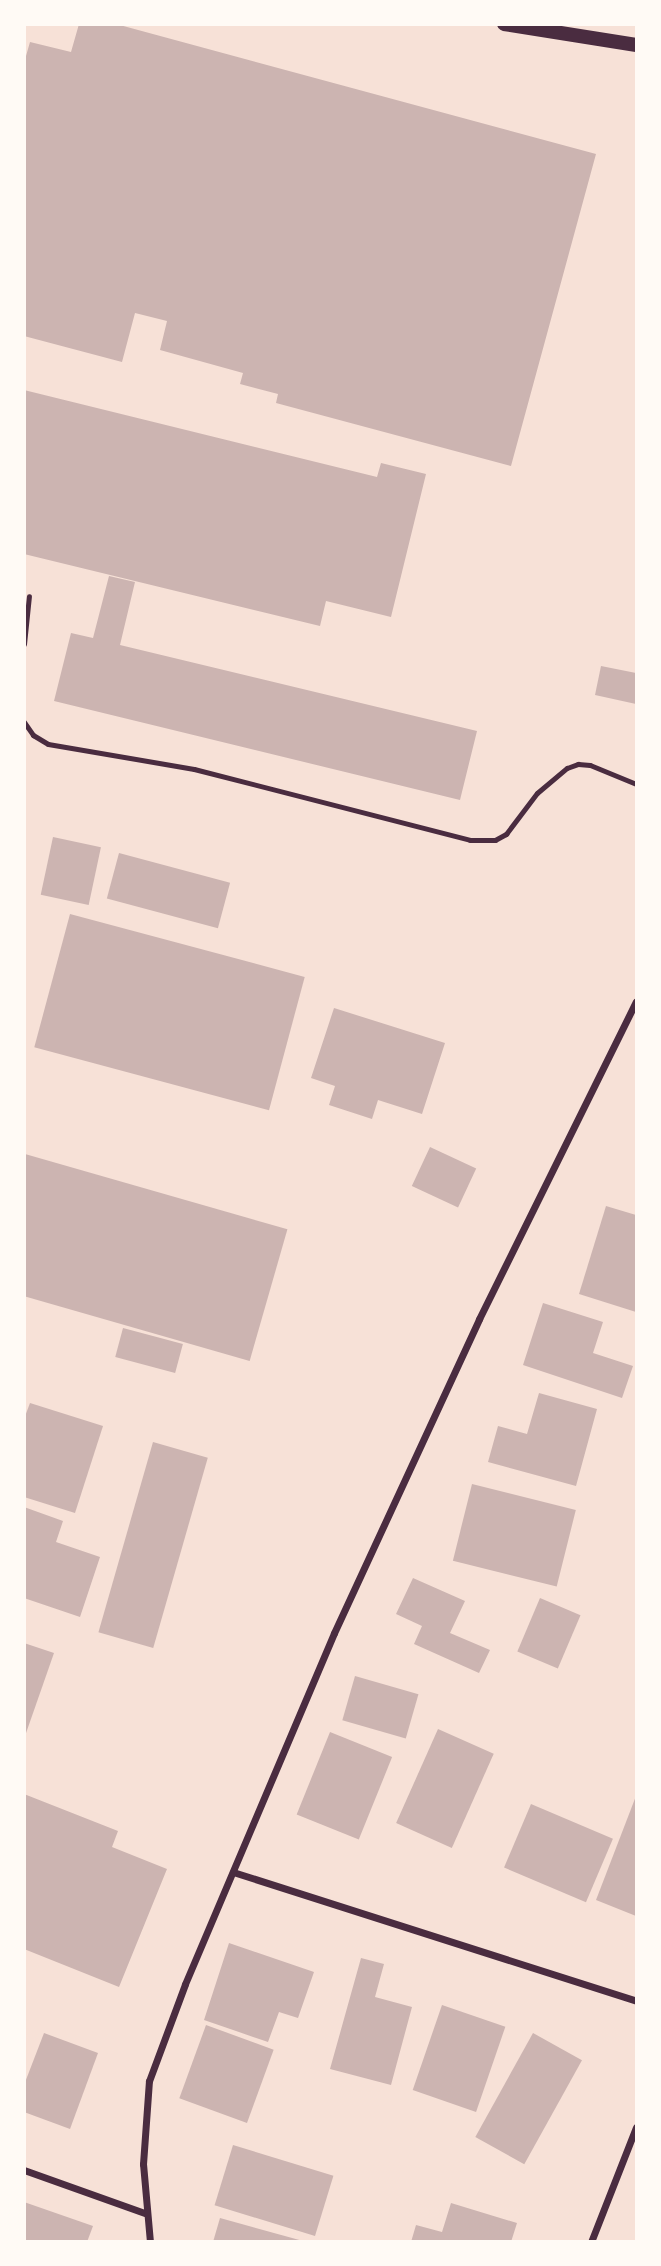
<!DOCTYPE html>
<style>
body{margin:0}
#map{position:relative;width:661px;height:2266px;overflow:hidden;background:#f7e1d7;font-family:"Public Sans",sans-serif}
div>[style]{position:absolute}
.building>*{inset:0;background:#ccb4b1;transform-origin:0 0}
.service>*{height:5px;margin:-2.5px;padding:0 2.5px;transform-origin:2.5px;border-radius:2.5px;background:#4a2c40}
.minor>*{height:7px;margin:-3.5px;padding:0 3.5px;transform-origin:3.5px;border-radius:3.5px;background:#4a2c40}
.secondary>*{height:14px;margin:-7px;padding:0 7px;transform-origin:7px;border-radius:7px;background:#4a2c40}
span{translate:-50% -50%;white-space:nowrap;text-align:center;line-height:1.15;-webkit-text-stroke:7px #fffaf5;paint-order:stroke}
.frame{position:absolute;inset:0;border:26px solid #fffaf5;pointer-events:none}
</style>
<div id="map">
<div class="building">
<i style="clip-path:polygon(79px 24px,116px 24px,596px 154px,511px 466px,276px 403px,278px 394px,240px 384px,243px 373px,160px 350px,167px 321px,135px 313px,122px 362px,24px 336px,24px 63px,30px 42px,71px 52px)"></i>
<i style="clip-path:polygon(24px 390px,377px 477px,381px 463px,426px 474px,391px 617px,326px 601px,320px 626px,24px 554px)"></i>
<i style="clip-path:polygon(109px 576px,135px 582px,120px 645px,477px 731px,460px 800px,54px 701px,71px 633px,93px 638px)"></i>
<i style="clip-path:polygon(601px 666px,636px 673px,636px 704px,595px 695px)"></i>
<i style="left:53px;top:837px;width:49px;height:59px;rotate:12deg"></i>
<i style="left:119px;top:853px;width:115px;height:47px;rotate:15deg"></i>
<i style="left:70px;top:914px;width:243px;height:138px;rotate:15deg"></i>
<i style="clip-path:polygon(334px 1008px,445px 1043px,422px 1114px,378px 1100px,372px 1119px,329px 1105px,335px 1086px,311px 1078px)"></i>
<i style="left:430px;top:1147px;width:51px;height:43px;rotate:25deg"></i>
<i style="left:25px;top:1154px;width:273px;height:137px;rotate:16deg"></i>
<i style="clip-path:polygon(606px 1206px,636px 1215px,636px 1312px,579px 1294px)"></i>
<i style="clip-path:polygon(543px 1303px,603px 1322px,593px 1353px,633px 1366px,622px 1398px,523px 1365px)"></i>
<i style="left:123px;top:1328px;width:62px;height:30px;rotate:15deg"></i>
<i style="clip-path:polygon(539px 1393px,597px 1409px,576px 1486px,488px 1462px,498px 1426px,527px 1434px)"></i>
<i style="clip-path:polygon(30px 1403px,103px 1426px,75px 1513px,24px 1497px,24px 1419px)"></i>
<i style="left:153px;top:1442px;width:57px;height:198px;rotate:16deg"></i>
<i style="left:472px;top:1484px;width:107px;height:79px;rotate:14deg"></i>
<i style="clip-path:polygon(24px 1507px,63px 1521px,56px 1542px,100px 1557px,80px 1617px,24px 1598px)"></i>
<i style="clip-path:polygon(413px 1578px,465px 1601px,450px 1633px,490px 1650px,479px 1673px,414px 1644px,422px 1626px,396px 1614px)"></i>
<i style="left:540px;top:1598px;width:44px;height:58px;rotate:23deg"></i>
<i style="clip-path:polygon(24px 1643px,54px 1653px,25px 1736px,24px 1736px)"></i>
<i style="left:355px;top:1676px;width:66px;height:46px;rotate:16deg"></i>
<i style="left:438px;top:1729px;width:61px;height:103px;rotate:24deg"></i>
<i style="left:330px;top:1732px;width:67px;height:89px;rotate:22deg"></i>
<i style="clip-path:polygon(24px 1794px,118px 1831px,112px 1847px,167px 1869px,119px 1987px,24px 1949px)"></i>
<i style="clip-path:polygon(636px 1796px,636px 1916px,596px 1900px)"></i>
<i style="left:531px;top:1804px;width:89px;height:69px;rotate:23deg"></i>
<i style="clip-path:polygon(229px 1943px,314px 1972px,298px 2018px,279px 2012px,268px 2042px,204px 2020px)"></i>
<i style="clip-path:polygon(361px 1958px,384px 1964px,375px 1997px,412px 2007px,391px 2085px,330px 2069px)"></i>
<i style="left:442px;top:2005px;width:67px;height:90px;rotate:19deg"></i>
<i style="left:206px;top:2025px;width:72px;height:78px;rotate:20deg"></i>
<i style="clip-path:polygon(44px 2033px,98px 2053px,70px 2129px,24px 2112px,24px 2085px)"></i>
<i style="left:533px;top:2033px;width:56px;height:119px;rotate:29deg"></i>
<i style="left:233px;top:2145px;width:105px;height:63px;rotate:17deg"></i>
<i style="clip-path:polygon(24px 2202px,93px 2226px,87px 2242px,24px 2242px)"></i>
<i style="clip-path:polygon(451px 2203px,517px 2223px,511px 2242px,411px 2242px,416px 2225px,442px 2232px)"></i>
<i style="clip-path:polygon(220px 2218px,303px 2241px,303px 2242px,213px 2242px)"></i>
</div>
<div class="service">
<i style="left:24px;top:644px;width:48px;rotate:-84.1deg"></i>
<i style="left:24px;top:722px;width:16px;rotate:55deg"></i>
<i style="left:33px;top:735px;width:17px;rotate:31deg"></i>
<i style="left:48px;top:744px;width:148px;rotate:9.7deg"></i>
<i style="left:194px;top:769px;width:285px;rotate:14.4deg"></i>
<i style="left:470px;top:840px;width:25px"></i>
<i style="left:495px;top:840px;width:13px;rotate:-29deg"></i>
<i style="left:506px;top:834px;width:51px;rotate:-52.9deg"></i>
<i style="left:537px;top:793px;width:39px;rotate:-40deg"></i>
<i style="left:567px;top:768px;width:12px;rotate:-20deg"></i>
<i style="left:578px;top:764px;width:12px;rotate:5deg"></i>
<i style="left:590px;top:765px;width:50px;rotate:22.4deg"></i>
</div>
<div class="minor">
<i style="left:233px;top:1872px;width:423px;rotate:17.7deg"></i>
<i style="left:24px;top:2170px;width:128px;rotate:19.6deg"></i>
<i style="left:150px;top:2242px;width:78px;rotate:-95.1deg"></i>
<i style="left:143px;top:2164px;width:83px;rotate:-85.9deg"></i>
<i style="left:149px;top:2081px;width:103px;rotate:-69.6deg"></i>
<i style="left:185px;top:1984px;width:381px;rotate:-67deg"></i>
<i style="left:334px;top:1633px;width:346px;rotate:-65.2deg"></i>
<i style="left:479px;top:1319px;width:354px;rotate:-63.7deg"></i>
<i style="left:591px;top:2242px;width:123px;rotate:-68.6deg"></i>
</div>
<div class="secondary">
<i style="left:504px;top:24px;width:134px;rotate:9deg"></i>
</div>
<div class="frame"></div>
</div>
